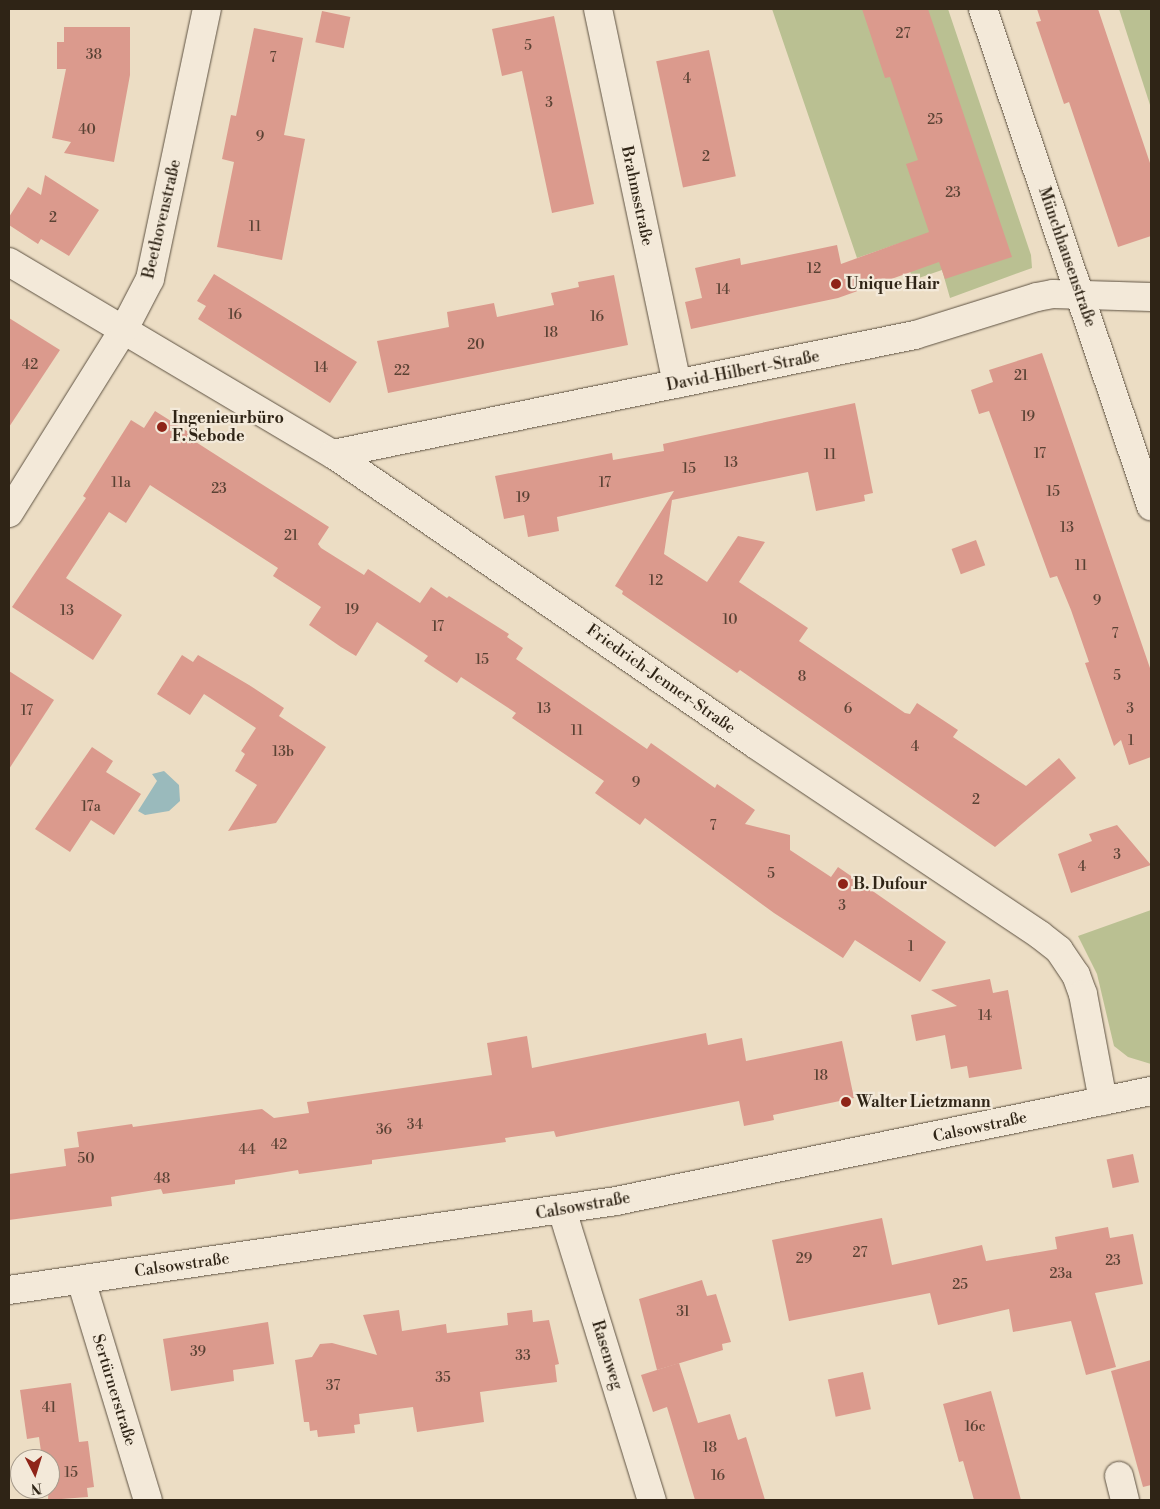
<!DOCTYPE html>
<meta charset="utf-8">
<style>
body{margin:0}
#map{position:relative;width:1160px;height:1509px;overflow:hidden;background:#ecddc4;font-family:"Libre Bodoni",serif}
div>[style]{position:absolute}
.green>*{inset:0;background:#bac092}
.water>*{inset:0;background:#9ababc}
.building>*{inset:0;background:#db9a8d;transform-origin:0 0}
.roads{filter:drop-shadow(0 0 1px #5e5242) drop-shadow(0 0 1px #5e5242)}
.minor>*{height:28px;margin:-14px;padding:0 14px;transform-origin:14px;border-radius:14px;background:#f3e9d9}
.dots>*{width:14px;height:14px;translate:-50% -50%;box-sizing:border-box;border:2px solid #f3e9d9;border-radius:50%}
span{translate:-50% -50%;white-space:nowrap;text-align:center;line-height:1.15;-webkit-text-stroke:4.5px #f3e9d9;paint-order:stroke}
.number-label{font-size:14px;color:#5a4234}
.number-label span{-webkit-text-stroke-width:0}
.street-label{font-size:16px;color:#2f2416}
.poi-label{font-size:16px;color:#2f2416;font-weight:700}
.left{translate:0 -50%;text-align:left}
.frame{position:absolute;inset:0;border:10px solid #2f2416;pointer-events:none}
.north{position:absolute;left:10px;top:1449px;width:50px;height:50px;box-sizing:border-box;background:#f3e9d9;border:1px solid #a59a8b;border-radius:50%;rotate:175deg;font-size:14px;font-weight:700;line-height:20px;text-align:center;color:#2f2416}
.north::after{content:'';display:block;margin:auto;width:18px;height:22px;background:#8f2418;clip-path:polygon(50% 0,100% 100%,50% 72%,0 100%)}
</style>
<div id="map">
<div class="green">
<i style="clip-path:polygon(772px 9px,948px 9px,1031px 255px,1032px 268px,950px 298px,942px 270px,913px 280px,900px 243px,857px 258px)"></i>
<i style="clip-path:polygon(1119px 9px,1151px 9px,1151px 108px)"></i>
<i style="clip-path:polygon(1151px 910px,1151px 1064px,1128px 1057px,1114px 1046px,1097px 974px,1078px 936px)"></i>
</div>
<div class="water">
<i style="clip-path:polygon(164px 771px,179px 785px,180px 801px,169px 811px,145px 815px,138px 811px,157px 781px,152px 774px)"></i>
</div>
<div class="building">
<i style="clip-path:polygon(862px 9px,928px 9px,1012px 257px,945px 279px,939px 262px,838px 298px,691px 329px,685px 302px,702px 298px,695px 268px,740px 258px,741px 265px,837px 245px,841px 264px,929px 232px,906px 164px,918px 160px,890px 77px,885px 78px)"></i>
<i style="clip-path:polygon(1037px 9px,1098px 9px,1151px 166px,1151px 236px,1118px 247px,1069px 102px,1064px 104px,1036px 22px,1041px 21px)"></i>
<i style="left:322px;top:11px;width:29px;height:32px;rotate:12deg"></i>
<i style="clip-path:polygon(554px 16px,594px 204px,552px 213px,522px 71px,502px 76px,492px 29px)"></i>
<i style="clip-path:polygon(64px 27px,130px 27px,130px 75px,114px 162px,64px 153px,71px 142px,52px 138px,66px 69px,57px 69px,57px 42px,64px 42px)"></i>
<i style="clip-path:polygon(254px 28px,303px 38px,284px 135px,305px 139px,282px 260px,217px 247px,234px 162px,222px 159px,231px 115px,236px 116px)"></i>
<i style="left:709px;top:50px;width:129px;height:54px;rotate:78deg"></i>
<i style="clip-path:polygon(45px 175px,99px 210px,69px 256px,41px 239px,38px 244px,9px 225px,9px 217px,28px 187px,41px 195px)"></i>
<i style="clip-path:polygon(214px 274px,357px 362px,330px 403px,198px 319px,206px 306px,197px 301px)"></i>
<i style="clip-path:polygon(614px 275px,628px 345px,388px 393px,377px 341px,449px 327px,447px 312px,494px 303px,497px 317px,554px 305px,551px 293px,579px 287px,578px 282px)"></i>
<i style="clip-path:polygon(9px 318px,60px 350px,9px 427px)"></i>
<i style="clip-path:polygon(1042px 353px,1151px 671px,1151px 757px,1129px 765px,1121px 740px,1114px 746px,1085px 663px,1089px 662px,1071px 610px,1057px 576px,1050px 578px,989px 411px,979px 414px,971px 390px,993px 382px,989px 370px)"></i>
<i style="clip-path:polygon(855px 403px,873px 493px,864px 495px,865px 501px,816px 511px,808px 472px,672px 500px,664px 554px,707px 582px,738px 536px,765px 542px,739px 582px,808px 628px,799px 641px,905px 713px,910px 714px,917px 703px,958px 730px,953px 737px,1026px 786px,1059px 758px,1076px 778px,995px 847px,740px 670px,737px 673px,622px 594px,623px 591px,615px 586px,674px 491px,557px 517px,559px 531px,528px 537px,524px 515px,504px 519px,495px 476px,612px 453px,613px 460px,664px 451px,663px 444px)"></i>
<i style="clip-path:polygon(155px 411px,190px 433px,188px 437px,329px 527px,318px 544px,321px 548px,364px 575px,368px 569px,420px 603px,431px 587px,447px 598px,449px 596px,509px 634px,507px 637px,523px 648px,516px 659px,647px 749px,651px 743px,715px 788px,717px 784px,755px 810px,745px 824px,790px 835px,790px 850px,831px 877px,838px 867px,946px 942px,920px 982px,855px 940px,843px 958px,774px 913px,645px 818px,640px 825px,595px 793px,604px 781px,512px 718px,516px 713px,461px 677px,457px 683px,424px 661px,428px 656px,377px 622px,356px 656px,341px 647px,309px 625px,321px 607px,273px 576px,278px 568px,150px 485px,126px 523px,109px 512px,66px 578px,122px 615px,93px 660px,12px 607px,86px 498px,83px 496px,131px 420px,144px 428px)"></i>
<i style="left:976px;top:540px;width:27px;height:26px;rotate:70deg"></i>
<i style="clip-path:polygon(182px 655px,193px 662px,198px 655px,249px 685px,284px 708px,279px 716px,326px 747px,276px 823px,228px 831px,257px 785px,235px 771px,245px 754px,241px 751px,256px 728px,204px 694px,190px 715px,157px 694px)"></i>
<i style="clip-path:polygon(9px 671px,54px 700px,9px 769px)"></i>
<i style="clip-path:polygon(92px 747px,113px 761px,106px 772px,141px 794px,114px 835px,91px 820px,70px 852px,35px 829px)"></i>
<i style="clip-path:polygon(1117px 825px,1151px 865px,1071px 893px,1058px 854px,1092px 841px,1089px 834px)"></i>
<i style="clip-path:polygon(990px 979px,993px 993px,1008px 990px,1022px 1069px,969px 1078px,967px 1066px,951px 1069px,945px 1035px,916px 1041px,911px 1015px,957px 1006px,931px 990px)"></i>
<i style="clip-path:polygon(706px 1033px,708px 1045px,742px 1038px,746px 1061px,842px 1041px,854px 1098px,773px 1115px,774px 1120px,744px 1126px,739px 1101px,556px 1137px,554px 1131px,505px 1138px,506px 1142px,372px 1160px,372px 1164px,299px 1174px,298px 1170px,268px 1175px,235px 1180px,235px 1184px,163px 1194px,161px 1189px,111px 1197px,112px 1206px,9px 1220px,9px 1174px,66px 1166px,64px 1149px,79px 1147px,77px 1132px,132px 1124px,133px 1127px,262px 1109px,274px 1118px,309px 1113px,307px 1102px,492px 1075px,487px 1043px,527px 1036px,532px 1068px)"></i>
<i style="left:1133px;top:1154px;width:29px;height:27px;rotate:78deg"></i>
<i style="clip-path:polygon(882px 1218px,892px 1265px,982px 1245px,986px 1261px,1057px 1249px,1055px 1237px,1108px 1227px,1110px 1238px,1133px 1234px,1143px 1284px,1095px 1293px,1116px 1367px,1086px 1375px,1071px 1321px,1013px 1332px,1009px 1309px,938px 1325px,930px 1293px,789px 1321px,772px 1240px)"></i>
<i style="clip-path:polygon(702px 1280px,707px 1296px,716px 1294px,731px 1342px,722px 1344px,723px 1350px,657px 1370px,639px 1299px)"></i>
<i style="clip-path:polygon(399px 1310px,402px 1331px,446px 1324px,447px 1333px,508px 1325px,507px 1313px,532px 1310px,533px 1322px,549px 1320px,559px 1364px,555px 1365px,557px 1382px,480px 1392px,484px 1422px,417px 1432px,413px 1407px,359px 1414px,360px 1424px,354px 1425px,355px 1433px,318px 1437px,317px 1430px,310px 1431px,309px 1422px,304px 1422px,295px 1360px,312px 1357px,320px 1344px,332px 1343px,377px 1355px,363px 1315px)"></i>
<i style="clip-path:polygon(268px 1322px,274px 1364px,233px 1370px,234px 1381px,171px 1391px,163px 1339px)"></i>
<i style="clip-path:polygon(1151px 1360px,1151px 1485px,1143px 1487px,1111px 1371px)"></i>
<i style="clip-path:polygon(679px 1363px,698px 1423px,730px 1414px,738px 1440px,746px 1437px,765px 1500px,695px 1500px,667px 1407px,653px 1412px,641px 1375px)"></i>
<i style="left:863px;top:1372px;width:38px;height:36px;rotate:78deg"></i>
<i style="clip-path:polygon(71px 1383px,79px 1442px,88px 1441px,94px 1487px,87px 1488px,88px 1497px,48px 1500px,50px 1459px,42px 1459px,39px 1437px,27px 1439px,20px 1390px)"></i>
<i style="clip-path:polygon(991px 1391px,1021px 1500px,974px 1500px,963px 1461px,959px 1462px,943px 1404px)"></i>
</div>
<div class="roads">
<div class="minor">
<i style="left:598px;top:9px;width:383px;rotate:78.1deg"></i>
<i style="left:983px;top:9px;width:525px;rotate:71.32deg"></i>
<i style="left:9px;top:262px;width:377px;rotate:30.7deg"></i>
<i style="left:333px;top:454px;width:512px;rotate:34.5deg"></i>
<i style="left:755px;top:744px;width:343px;rotate:33.8deg"></i>
<i style="left:1040px;top:935px;width:24px;rotate:38deg"></i>
<i style="left:1059px;top:950px;width:30px;rotate:56deg"></i>
<i style="left:1076px;top:975px;width:20px;rotate:70deg"></i>
<i style="left:1083px;top:994px;width:109px;rotate:79.4deg"></i>
<i style="left:333px;top:454px;width:594px;rotate:-11.56deg"></i>
<i style="left:915px;top:335px;width:128px;rotate:-17.3deg"></i>
<i style="left:1037px;top:297px;width:16px;rotate:-11deg"></i>
<i style="left:1053px;top:294px;width:98px;rotate:1.8deg"></i>
<i style="left:9px;top:513px;width:217px;rotate:-58deg"></i>
<i style="left:124px;top:329px;width:56px;rotate:-62.5deg"></i>
<i style="left:150px;top:279px;width:276px;rotate:-78.1deg"></i>
<i style="left:562px;top:1210px;width:304px;rotate:72.8deg"></i>
<i style="left:81px;top:1280px;width:230px;rotate:73.1deg"></i>
<i style="left:9px;top:1290px;width:613px;rotate:-8.34deg"></i>
<i style="left:616px;top:1201px;width:546px;rotate:-11.62deg"></i>
<i style="left:1119px;top:1476px;width:25px;rotate:76deg"></i>
</div>
</div>
<div class="dots">
<i style="left:836px;top:284px;background:#8f2418"></i>
<i style="left:162px;top:427px;background:#8f2418"></i>
<i style="left:843px;top:884px;background:#8f2418"></i>
<i style="left:846px;top:1102px;background:#8f2418"></i>
</div>
<div class="number-label">
<span style="left:903px;top:34px">27</span>
<span style="left:528px;top:46px">5</span>
<span style="left:94px;top:55px">38</span>
<span style="left:273px;top:58px">7</span>
<span style="left:687px;top:79px">4</span>
<span style="left:549px;top:103px">3</span>
<span style="left:935px;top:120px">25</span>
<span style="left:87px;top:130px">40</span>
<span style="left:260px;top:137px">9</span>
<span style="left:706px;top:157px">2</span>
<span style="left:953px;top:193px">23</span>
<span style="left:53px;top:218px">2</span>
<span style="left:255px;top:227px">11</span>
<span style="left:814px;top:269px">12</span>
<span style="left:723px;top:290px">14</span>
<span style="left:235px;top:315px">16</span>
<span style="left:597px;top:317px">16</span>
<span style="left:551px;top:333px">18</span>
<span style="left:476px;top:345px">20</span>
<span style="left:30px;top:365px">42</span>
<span style="left:321px;top:368px">14</span>
<span style="left:402px;top:371px">22</span>
<span style="left:1021px;top:376px">21</span>
<span style="left:1028px;top:417px">19</span>
<span style="left:1040px;top:454px">17</span>
<span style="left:830px;top:455px">11</span>
<span style="left:731px;top:463px">13</span>
<span style="left:689px;top:469px">15</span>
<span style="left:121px;top:483px">11a</span>
<span style="left:605px;top:483px">17</span>
<span style="left:219px;top:489px">23</span>
<span style="left:1053px;top:492px">15</span>
<span style="left:523px;top:498px">19</span>
<span style="left:1067px;top:528px">13</span>
<span style="left:291px;top:536px">21</span>
<span style="left:1081px;top:566px">11</span>
<span style="left:656px;top:581px">12</span>
<span style="left:1097px;top:601px">9</span>
<span style="left:352px;top:610px">19</span>
<span style="left:67px;top:611px">13</span>
<span style="left:730px;top:620px">10</span>
<span style="left:438px;top:627px">17</span>
<span style="left:1115px;top:634px">7</span>
<span style="left:482px;top:660px">15</span>
<span style="left:1117px;top:676px">5</span>
<span style="left:802px;top:677px">8</span>
<span style="left:544px;top:709px">13</span>
<span style="left:848px;top:709px">6</span>
<span style="left:1130px;top:709px">3</span>
<span style="left:27px;top:711px">17</span>
<span style="left:577px;top:731px">11</span>
<span style="left:1131px;top:741px">1</span>
<span style="left:915px;top:747px">4</span>
<span style="left:283px;top:752px">13b</span>
<span style="left:636px;top:783px">9</span>
<span style="left:976px;top:800px">2</span>
<span style="left:91px;top:807px">17a</span>
<span style="left:713px;top:826px">7</span>
<span style="left:1117px;top:855px">3</span>
<span style="left:1082px;top:867px">4</span>
<span style="left:771px;top:874px">5</span>
<span style="left:842px;top:906px">3</span>
<span style="left:911px;top:947px">1</span>
<span style="left:985px;top:1016px">14</span>
<span style="left:821px;top:1076px">18</span>
<span style="left:415px;top:1125px">34</span>
<span style="left:384px;top:1130px">36</span>
<span style="left:279px;top:1145px">42</span>
<span style="left:247px;top:1150px">44</span>
<span style="left:86px;top:1159px">50</span>
<span style="left:162px;top:1179px">48</span>
<span style="left:860px;top:1253px">27</span>
<span style="left:804px;top:1259px">29</span>
<span style="left:1113px;top:1261px">23</span>
<span style="left:1061px;top:1274px">23a</span>
<span style="left:960px;top:1285px">25</span>
<span style="left:683px;top:1312px">31</span>
<span style="left:198px;top:1352px">39</span>
<span style="left:523px;top:1356px">33</span>
<span style="left:443px;top:1378px">35</span>
<span style="left:333px;top:1386px">37</span>
<span style="left:49px;top:1408px">41</span>
<span style="left:975px;top:1427px">16c</span>
<span style="left:710px;top:1448px">18</span>
<span style="left:71px;top:1473px">15</span>
<span style="left:718px;top:1476px">16</span>
</div>
<div class="street-label">
<span style="left:637px;top:196px;rotate:78deg">Brahmsstraße</span>
<span style="left:162px;top:219px;rotate:-77deg">Beethovenstraße</span>
<span style="left:1067px;top:257px;rotate:71deg">Münchhausenstraße</span>
<span style="left:743px;top:371px;rotate:-11deg">David-Hilbert-Straße</span>
<span style="left:661px;top:679px;rotate:35deg">Friedrich-Jenner-Straße</span>
<span style="left:980px;top:1127px;rotate:-12deg">Calsowstraße</span>
<span style="left:583px;top:1206px;rotate:-10deg">Calsowstraße</span>
<span style="left:182px;top:1265px;rotate:-8deg">Calsowstraße</span>
<span style="left:607px;top:1355px;rotate:73deg">Rasenweg</span>
<span style="left:114px;top:1390px;rotate:73deg">Sertürnerstraße</span>
</div>
<div class="poi-label">
<span class="left" style="left:846px;top:284px">Unique Hair</span>
<span class="left" style="left:172px;top:427px">Ingenieurbüro<br>F. Sebode</span>
<span class="left" style="left:853px;top:884px">B. Dufour</span>
<span class="left" style="left:856px;top:1102px">Walter Lietzmann</span>
</div>
<div class="frame"></div>
<div class="north">N</div>
</div>
